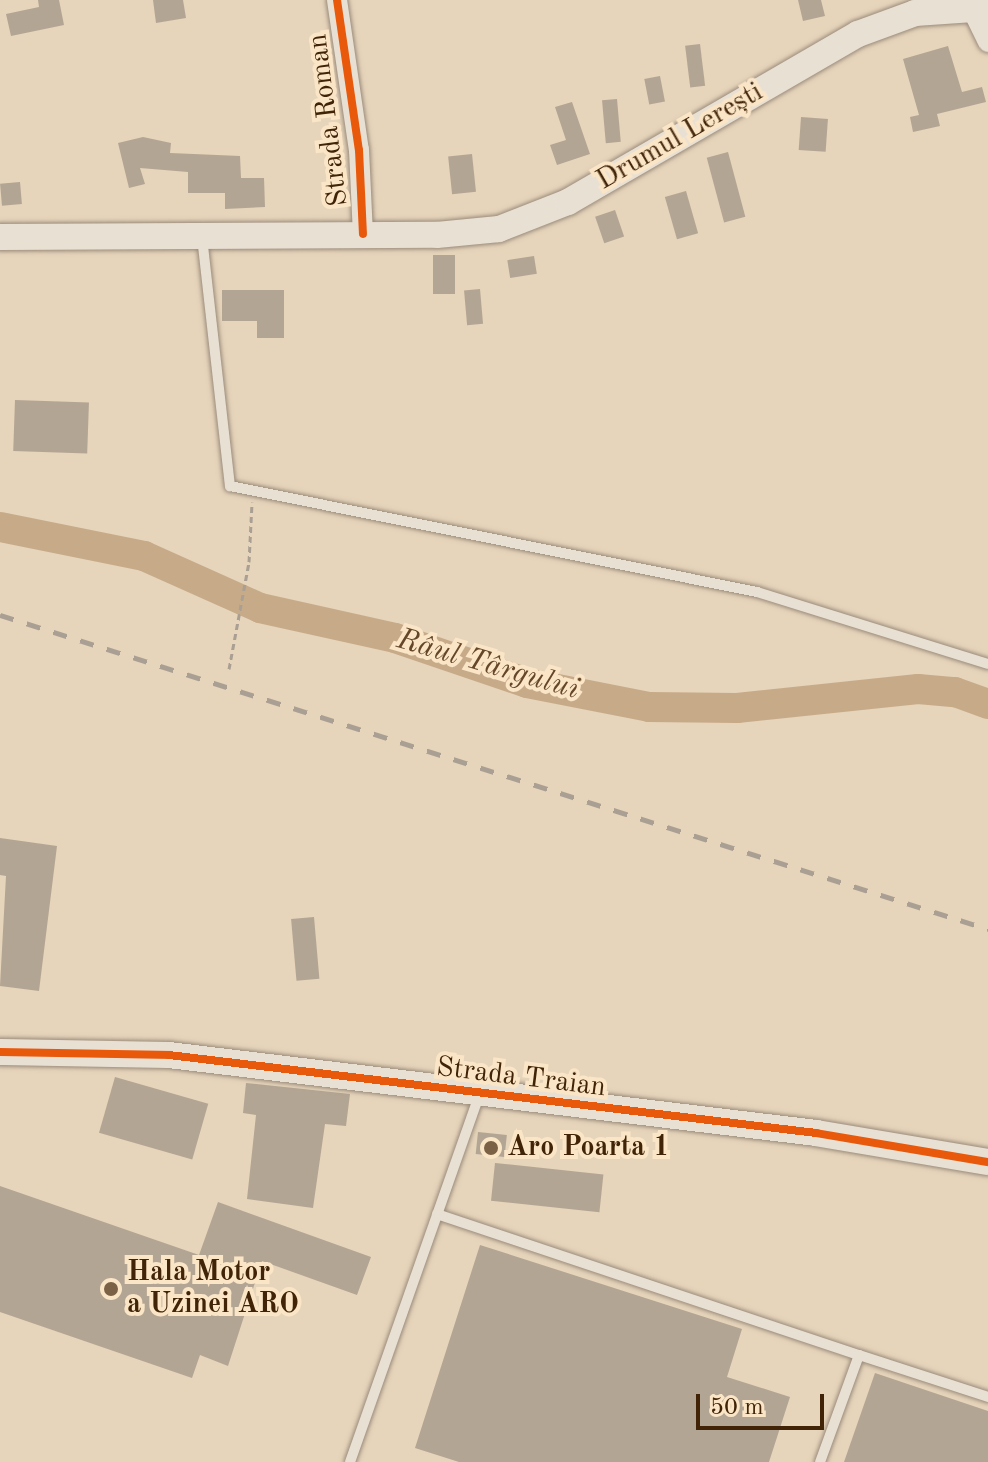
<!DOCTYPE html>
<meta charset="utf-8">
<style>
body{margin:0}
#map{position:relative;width:988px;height:1462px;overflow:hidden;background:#e6d4bb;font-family:"Old Standard TT",serif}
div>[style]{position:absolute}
.river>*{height:30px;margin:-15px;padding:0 15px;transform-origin:15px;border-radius:15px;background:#c7ab88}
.building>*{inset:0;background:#b3a593;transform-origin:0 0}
.path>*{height:3px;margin-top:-1.5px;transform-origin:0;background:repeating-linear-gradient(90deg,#aa9f93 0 6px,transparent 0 10px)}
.roads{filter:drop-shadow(0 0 2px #9a8b7a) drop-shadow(0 0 2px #9a8b7a)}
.lane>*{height:10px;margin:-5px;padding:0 5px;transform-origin:5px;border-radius:5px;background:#e9e0d4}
.street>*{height:20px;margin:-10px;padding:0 10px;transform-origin:10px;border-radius:10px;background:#e9e0d4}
.secondary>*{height:26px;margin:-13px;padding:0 13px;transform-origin:13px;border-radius:13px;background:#e9e0d4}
.rail>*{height:5px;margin-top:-2.5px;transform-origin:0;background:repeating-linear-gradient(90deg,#aa9f93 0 14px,transparent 0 28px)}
.cycleway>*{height:8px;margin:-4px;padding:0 4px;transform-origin:4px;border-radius:4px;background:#e8590c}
.dots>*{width:22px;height:22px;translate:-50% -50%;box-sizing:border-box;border:4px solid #fae5c7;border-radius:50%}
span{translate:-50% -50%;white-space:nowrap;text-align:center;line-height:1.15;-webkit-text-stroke:8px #fae5c7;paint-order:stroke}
.street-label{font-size:28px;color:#412408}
.poi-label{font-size:28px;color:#412408;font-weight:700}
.left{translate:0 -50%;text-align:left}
.water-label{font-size:30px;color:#654728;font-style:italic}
.scale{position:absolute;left:696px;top:1394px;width:128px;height:36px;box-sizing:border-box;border:4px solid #412408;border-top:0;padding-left:10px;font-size:24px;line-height:28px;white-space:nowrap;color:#412408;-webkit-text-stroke:6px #fae5c7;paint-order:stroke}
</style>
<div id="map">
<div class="river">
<i style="left:0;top:527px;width:147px;rotate:11.4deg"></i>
<i style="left:144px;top:556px;width:127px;rotate:24.1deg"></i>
<i style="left:260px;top:608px;width:138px;rotate:12.5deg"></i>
<i style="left:395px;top:638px;width:139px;rotate:18.8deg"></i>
<i style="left:527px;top:683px;width:124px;rotate:11.1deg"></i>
<i style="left:649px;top:707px;width:88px;rotate:0.7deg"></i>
<i style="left:737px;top:708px;width:182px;rotate:-6deg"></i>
<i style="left:918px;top:689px;width:37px;rotate:5deg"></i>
<i style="left:955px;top:692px;width:35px;rotate:20deg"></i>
</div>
<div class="building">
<i style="clip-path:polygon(38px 0,59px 0,64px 25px,11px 36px,6px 14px,39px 7px)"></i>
<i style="clip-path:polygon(153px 0,183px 0,186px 18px,156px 23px)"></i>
<i style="clip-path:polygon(798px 0,821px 0,825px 16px,803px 21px)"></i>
<i style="left:700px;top:44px;width:42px;height:15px;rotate:83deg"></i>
<i style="clip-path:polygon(948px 46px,962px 92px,982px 87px,986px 102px,937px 114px,940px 126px,913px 132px,910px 117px,919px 115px,903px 59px)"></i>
<i style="left:660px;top:76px;width:26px;height:16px;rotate:79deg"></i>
<i style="left:617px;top:99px;width:43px;height:15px;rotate:85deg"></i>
<i style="clip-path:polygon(572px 102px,590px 154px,557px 165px,550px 145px,566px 140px,555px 107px)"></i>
<i style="left:801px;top:117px;width:27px;height:33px;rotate:4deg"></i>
<i style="clip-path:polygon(143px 137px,171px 143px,170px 153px,240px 156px,241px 178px,264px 178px,265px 207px,225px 209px,225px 193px,188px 193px,188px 172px,140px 168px,145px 184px,129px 188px,118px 143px)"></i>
<i style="left:728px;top:152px;width:67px;height:22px;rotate:75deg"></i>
<i style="left:472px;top:154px;width:38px;height:24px;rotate:84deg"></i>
<i style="left:20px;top:182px;width:22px;height:20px;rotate:85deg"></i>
<i style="left:686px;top:191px;width:44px;height:22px;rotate:74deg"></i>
<i style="left:615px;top:210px;width:28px;height:21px;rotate:71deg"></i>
<i style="left:433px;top:255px;width:22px;height:39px"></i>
<i style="left:534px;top:256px;width:18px;height:27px;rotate:81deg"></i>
<i style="left:480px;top:289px;width:35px;height:16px;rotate:85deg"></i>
<i style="clip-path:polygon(222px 290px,284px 290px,284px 338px,257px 338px,257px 321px,222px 321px)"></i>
<i style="left:15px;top:400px;width:74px;height:51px;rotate:2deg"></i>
<i style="clip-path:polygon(0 838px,57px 846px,39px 991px,0 986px,6px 876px,0 875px)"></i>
<i style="left:314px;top:917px;width:62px;height:23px;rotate:85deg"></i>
<i style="left:115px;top:1077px;width:97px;height:58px;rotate:16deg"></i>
<i style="clip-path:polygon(246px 1083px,350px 1094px,346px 1126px,325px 1124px,313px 1208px,247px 1199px,256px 1115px,243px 1113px)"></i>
<i style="left:478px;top:1132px;width:29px;height:22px;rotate:6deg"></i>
<i style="left:495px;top:1163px;width:109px;height:38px;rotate:6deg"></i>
<i style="clip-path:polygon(0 1186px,199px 1255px,218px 1202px,371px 1257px,357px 1295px,262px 1261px,228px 1366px,200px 1355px,192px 1378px,0 1312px)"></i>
<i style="clip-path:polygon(480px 1245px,742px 1329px,727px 1377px,790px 1397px,769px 1462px,459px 1462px,415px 1448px)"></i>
<i style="clip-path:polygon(875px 1373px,988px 1411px,988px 1462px,844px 1462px)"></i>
</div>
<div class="path">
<i style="left:229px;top:669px;width:109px;rotate:-79.4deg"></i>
<i style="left:249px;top:562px;width:60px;rotate:-87.1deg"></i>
</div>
<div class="roads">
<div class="lane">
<i style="left:202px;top:237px;width:251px;rotate:83.6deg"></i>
<i style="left:230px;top:486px;width:538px;rotate:11.37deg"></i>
<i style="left:757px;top:592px;width:242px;rotate:17.3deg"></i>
<i style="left:437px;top:1214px;width:445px;rotate:18.5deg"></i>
<i style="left:859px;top:1355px;width:114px;rotate:110deg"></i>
<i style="left:859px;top:1355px;width:136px;rotate:18deg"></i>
<i style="left:350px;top:1462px;width:389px;rotate:-70.6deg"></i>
</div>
<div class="street">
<i style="left:337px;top:0;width:152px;rotate:81.7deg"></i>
<i style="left:359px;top:150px;width:84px;rotate:87.3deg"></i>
<i style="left:971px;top:7px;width:39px;rotate:64deg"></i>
</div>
<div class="secondary">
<i style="left:0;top:237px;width:437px;rotate:-0.3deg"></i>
<i style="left:437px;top:235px;width:62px;rotate:-5.5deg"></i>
<i style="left:499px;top:229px;width:74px;rotate:-21.4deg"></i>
<i style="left:568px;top:202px;width:335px;rotate:-30.1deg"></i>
<i style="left:858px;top:34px;width:61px;rotate:-20.2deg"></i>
<i style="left:915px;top:13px;width:73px;rotate:-3.9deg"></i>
<i style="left:0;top:1052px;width:169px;rotate:1deg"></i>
<i style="left:169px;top:1055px;width:652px;rotate:6.87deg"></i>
<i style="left:816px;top:1133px;width:174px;rotate:9.6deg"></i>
</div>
</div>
<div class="rail">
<i style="left:0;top:615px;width:1037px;rotate:17.63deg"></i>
</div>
<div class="cycleway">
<i style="left:337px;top:0;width:152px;rotate:81.7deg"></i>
<i style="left:359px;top:150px;width:84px;rotate:87.3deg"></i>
<i style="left:0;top:1052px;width:169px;rotate:1deg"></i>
<i style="left:169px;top:1055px;width:652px;rotate:6.87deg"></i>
<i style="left:816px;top:1133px;width:174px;rotate:9.6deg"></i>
</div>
<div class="dots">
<i style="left:491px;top:1148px;background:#7b6247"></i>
<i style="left:111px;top:1289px;background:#7b6247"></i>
</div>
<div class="street-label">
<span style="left:329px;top:120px;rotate:-97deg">Strada Roman</span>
<span style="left:680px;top:137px;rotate:-30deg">Drumul Lerești</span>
<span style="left:521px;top:1078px;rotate:7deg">Strada Traian</span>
</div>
<div class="poi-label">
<span class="left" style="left:507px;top:1148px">Aro Poarta 1</span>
<span class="left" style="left:127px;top:1289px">Hala Motor<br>a Uzinei ARO</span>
</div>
<div class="water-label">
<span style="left:488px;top:665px;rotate:16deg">Râul Târgului</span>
</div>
<div class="scale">50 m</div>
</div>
